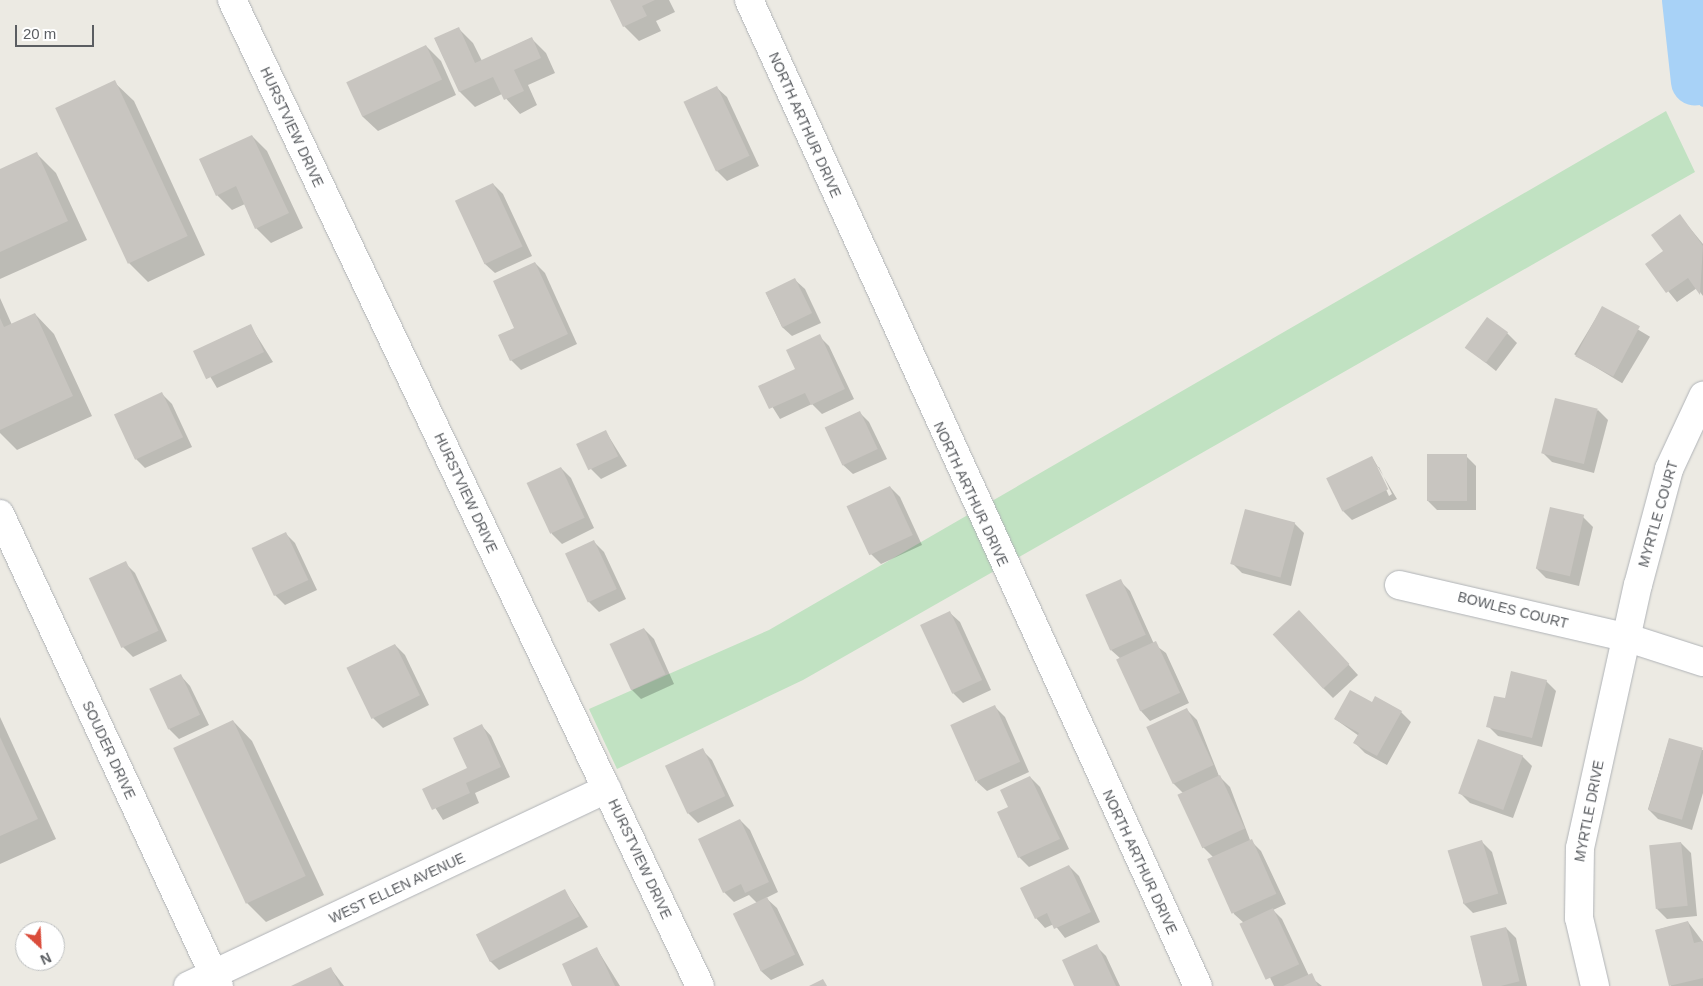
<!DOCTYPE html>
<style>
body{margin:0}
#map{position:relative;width:1703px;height:986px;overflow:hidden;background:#eceae3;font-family:Arial,sans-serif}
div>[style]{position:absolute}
.green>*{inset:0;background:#c1e2c2}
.shadow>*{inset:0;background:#0003;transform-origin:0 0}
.stream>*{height:8px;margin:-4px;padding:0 4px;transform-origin:4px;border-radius:4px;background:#a8d2f7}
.river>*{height:48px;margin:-24px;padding:0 24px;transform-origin:24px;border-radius:24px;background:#a8d2f7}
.building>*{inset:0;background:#c8c5c0;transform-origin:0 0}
.roads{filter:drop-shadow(0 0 1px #b0b3b7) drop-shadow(0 0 1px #b0b3b7)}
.minor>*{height:28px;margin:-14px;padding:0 14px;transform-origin:14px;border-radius:14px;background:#fff}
span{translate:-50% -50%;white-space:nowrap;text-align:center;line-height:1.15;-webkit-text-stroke:4px #fff;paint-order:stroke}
.street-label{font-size:14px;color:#5b5e62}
.north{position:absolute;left:15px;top:921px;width:50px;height:50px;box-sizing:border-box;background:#fff;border:1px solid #bdbfc0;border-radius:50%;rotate:155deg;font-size:14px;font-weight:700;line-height:20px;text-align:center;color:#5b5e62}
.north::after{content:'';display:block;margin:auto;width:18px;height:22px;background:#da4c3b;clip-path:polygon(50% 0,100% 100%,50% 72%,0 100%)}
.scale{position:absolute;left:15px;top:25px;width:79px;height:22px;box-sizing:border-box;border:2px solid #5b5e62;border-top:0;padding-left:6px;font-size:15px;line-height:18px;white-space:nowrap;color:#5b5e62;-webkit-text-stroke:4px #fff;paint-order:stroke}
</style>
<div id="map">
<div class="green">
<i style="clip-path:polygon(1666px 111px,1695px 172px,803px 680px,617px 769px,589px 709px,769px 630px)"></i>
</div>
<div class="shadow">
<i style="clip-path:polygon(612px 0,669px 0,675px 12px,656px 21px,661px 31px,639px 41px,624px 26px)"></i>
<i style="clip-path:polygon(458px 28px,473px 43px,482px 61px,531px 38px,546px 53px,555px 73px,528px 85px,537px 105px,520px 114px,502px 94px,475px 107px,460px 92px,435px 39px)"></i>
<i style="clip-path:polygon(426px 46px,441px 61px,456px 95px,378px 131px,363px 117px,348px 83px)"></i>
<i style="clip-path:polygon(114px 82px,134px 101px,205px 255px,148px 282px,128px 262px,57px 108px)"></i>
<i style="clip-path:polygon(717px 88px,727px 97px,759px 166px,727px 181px,717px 171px)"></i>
<i style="clip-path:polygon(252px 136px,267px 151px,303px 228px,271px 243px,256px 228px,245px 204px,232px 210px,217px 195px)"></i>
<i style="clip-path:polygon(37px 154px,56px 173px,87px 240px,0 279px,0 170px)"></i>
<i style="clip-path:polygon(493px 184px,503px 194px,532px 256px,495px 273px,485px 264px,456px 201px)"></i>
<i style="clip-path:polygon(1680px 216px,1703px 244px,1703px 296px,1697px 288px,1677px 302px,1647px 265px,1665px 251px)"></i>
<i style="clip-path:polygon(535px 263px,545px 273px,577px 344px,521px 370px,511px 360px)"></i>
<i style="clip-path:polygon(795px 280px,805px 289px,821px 323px,792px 336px,782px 327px,766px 293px)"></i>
<i style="clip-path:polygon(0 298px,12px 325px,35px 314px,54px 334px,92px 416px,17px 450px,0 433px)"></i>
<i style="left:1602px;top:308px;width:56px;height:54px;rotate:31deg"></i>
<i style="clip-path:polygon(250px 325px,273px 362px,217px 388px,195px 351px)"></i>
<i style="clip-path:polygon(1507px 333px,1517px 343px,1496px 371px,1466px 347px)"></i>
<i style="clip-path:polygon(819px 336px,829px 346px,854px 399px,822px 414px,812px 404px,780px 419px,760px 387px,797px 370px)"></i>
<i style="clip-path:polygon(162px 394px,172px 404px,192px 447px,145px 468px,136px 459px,115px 415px)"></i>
<i style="clip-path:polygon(1598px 410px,1608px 420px,1594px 473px,1552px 462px,1542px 452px)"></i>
<i style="clip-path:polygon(859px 412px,869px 422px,887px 459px,853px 474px,843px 465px,826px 428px)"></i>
<i style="clip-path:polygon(606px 432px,627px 466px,601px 479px,591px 469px)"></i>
<i style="clip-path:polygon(1466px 456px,1476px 466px,1476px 510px,1437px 510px,1427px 500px)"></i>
<i style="clip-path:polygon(evenodd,1372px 457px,1397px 499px,1352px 520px,1342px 510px,1372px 457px,1376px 467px,1379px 467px,1392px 494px,1389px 496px,1376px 467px)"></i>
<i style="clip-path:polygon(561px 468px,571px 478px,594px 528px,562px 544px,552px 534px,529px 483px)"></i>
<i style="clip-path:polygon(890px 487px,900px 497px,922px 545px,881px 564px,871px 554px)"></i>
<i style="clip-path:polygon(1583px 517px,1593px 527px,1579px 586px,1546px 578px,1536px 568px)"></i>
<i style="clip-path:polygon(1294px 523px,1304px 533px,1291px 586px,1242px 573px,1232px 563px)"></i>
<i style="clip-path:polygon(286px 534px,295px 543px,317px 590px,285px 605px,275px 595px)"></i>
<i style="clip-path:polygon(594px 542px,604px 552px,626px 599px,599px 612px,589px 602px)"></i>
<i style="clip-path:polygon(125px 563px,135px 573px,167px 641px,133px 657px,123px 647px)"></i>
<i style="clip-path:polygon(1120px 581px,1130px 591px,1154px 644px,1166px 653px,1189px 703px,1150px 721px,1141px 711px,1121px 659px,1111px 650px)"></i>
<i style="clip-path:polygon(950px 613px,960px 622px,991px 690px,963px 703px,953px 693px)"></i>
<i style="clip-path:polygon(1309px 621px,1358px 675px,1333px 698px,1323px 688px)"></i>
<i style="clip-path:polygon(644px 629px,654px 639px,674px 684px,641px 699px,631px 689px)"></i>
<i style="clip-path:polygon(395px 645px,405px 655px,429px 705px,383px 728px,373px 718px,349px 668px)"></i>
<i style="clip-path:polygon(181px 676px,190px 686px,209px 725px,179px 739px,169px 729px,151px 690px)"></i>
<i style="clip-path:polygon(1546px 681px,1556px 691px,1542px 747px,1498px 736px,1488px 726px,1505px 700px)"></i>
<i style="clip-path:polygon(1373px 704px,1401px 712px,1411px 722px,1387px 765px,1365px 753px,1355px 743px,1359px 736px,1335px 719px)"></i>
<i style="clip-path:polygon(995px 707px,1005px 717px,1029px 772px,987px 791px,977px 782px)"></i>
<i style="clip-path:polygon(1187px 710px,1197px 720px,1219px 776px,1230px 787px,1250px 840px,1261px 851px,1286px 904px,1273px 910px,1282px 919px,1309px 976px,1322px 986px,1274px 986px,1244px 923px,1234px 914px,1209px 861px,1214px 858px,1203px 847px,1184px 794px,1173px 783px)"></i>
<i style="clip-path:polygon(0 717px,56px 839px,0 864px)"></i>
<i style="clip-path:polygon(233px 721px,252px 741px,324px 895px,266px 922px,247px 903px)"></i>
<i style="clip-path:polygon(482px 726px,491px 736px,510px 777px,475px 793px,479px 803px,443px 820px,424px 790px,468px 769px)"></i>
<i style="clip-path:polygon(1669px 740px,1703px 750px,1703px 793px,1692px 830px,1658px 819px,1648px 809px)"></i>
<i style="clip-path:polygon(702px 750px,712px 760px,734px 806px,698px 823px,688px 813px)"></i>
<i style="clip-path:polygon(1522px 756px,1532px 766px,1513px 818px,1470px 803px,1460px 793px)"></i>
<i style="clip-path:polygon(1030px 777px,1040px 787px,1069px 849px,1029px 867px,1019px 857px,1009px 808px)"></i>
<i style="clip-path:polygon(740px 820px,750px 830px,778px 892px,766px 898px,777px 908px,804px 965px,771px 980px,761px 971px,735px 913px,757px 903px,749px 895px,734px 902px,724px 892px)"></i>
<i style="clip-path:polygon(1482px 842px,1492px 852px,1507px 904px,1473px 913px,1463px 903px)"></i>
<i style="clip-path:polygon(1681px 843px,1691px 853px,1697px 916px,1667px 919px,1657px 909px)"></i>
<i style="clip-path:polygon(1069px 866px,1079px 876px,1100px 922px,1065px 938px,1054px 924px,1045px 928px,1036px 918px)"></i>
<i style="clip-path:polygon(565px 891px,588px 927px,499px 970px,489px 960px)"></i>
<i style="clip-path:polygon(1688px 922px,1703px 942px,1703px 986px,1671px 986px,1656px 930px)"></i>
<i style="clip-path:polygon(1506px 928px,1516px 938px,1527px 986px,1483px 986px,1471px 937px)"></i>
<i style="clip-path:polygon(1096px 946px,1106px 956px,1120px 986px,1076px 986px)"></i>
<i style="clip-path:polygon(597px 949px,620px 986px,574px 986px)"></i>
<i style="clip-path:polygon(331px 969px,344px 986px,293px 986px)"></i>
</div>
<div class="stream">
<i style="left:1695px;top:82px;width:22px;rotate:69deg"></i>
</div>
<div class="river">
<i style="left:1686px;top:0;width:82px;rotate:83.7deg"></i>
</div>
<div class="building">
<i style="clip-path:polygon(610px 0,655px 0,642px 6px,647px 16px,623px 27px)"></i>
<i style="clip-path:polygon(459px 27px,475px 63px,532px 37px,541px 58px,514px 70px,524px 91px,504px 100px,493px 77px,459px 92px,434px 38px)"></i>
<i style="left:426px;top:45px;width:38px;height:88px;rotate:65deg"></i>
<i style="left:115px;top:80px;width:172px;height:66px;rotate:65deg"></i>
<i style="left:717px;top:86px;width:77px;height:37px;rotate:65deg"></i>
<i style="clip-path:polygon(252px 135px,289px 213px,255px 229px,236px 186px,216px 196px,199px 159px)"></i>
<i style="clip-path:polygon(37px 152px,68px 221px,0 252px,0 169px)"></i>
<i style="left:493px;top:183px;width:70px;height:42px;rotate:65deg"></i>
<i style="clip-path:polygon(1680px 214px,1703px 246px,1700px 295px,1688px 278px,1666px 293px,1645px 264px,1663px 251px,1651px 235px)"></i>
<i style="clip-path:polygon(535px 262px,568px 334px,510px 361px,498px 335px,514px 328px,493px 281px)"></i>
<i style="left:795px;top:278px;width:39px;height:33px;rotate:64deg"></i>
<i style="left:1602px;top:306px;width:43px;height:57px;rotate:28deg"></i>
<i style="clip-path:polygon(35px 313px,73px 396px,0 430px,0 318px,4px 327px)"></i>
<i style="left:1487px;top:317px;width:26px;height:38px;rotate:36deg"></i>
<i style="left:251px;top:324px;width:31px;height:64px;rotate:65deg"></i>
<i style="clip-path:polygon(820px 334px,845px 389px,811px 405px,805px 393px,769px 409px,758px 386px,795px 369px,786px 350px)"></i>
<i style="left:162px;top:392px;width:50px;height:53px;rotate:65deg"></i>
<i style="left:1555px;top:398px;width:44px;height:57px;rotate:14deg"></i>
<i style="left:860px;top:411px;width:42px;height:39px;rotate:65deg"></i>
<i style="left:606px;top:430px;width:29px;height:33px;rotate:65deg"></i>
<i style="left:1427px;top:454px;width:40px;height:47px"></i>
<i style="left:1372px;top:456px;width:37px;height:51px;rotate:64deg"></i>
<i style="left:561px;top:467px;width:56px;height:38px;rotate:65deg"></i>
<i style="left:890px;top:486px;width:54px;height:48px;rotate:65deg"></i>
<i style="left:1550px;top:507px;width:35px;height:63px;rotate:13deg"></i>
<i style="left:1245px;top:509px;width:52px;height:57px;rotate:15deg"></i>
<i style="left:286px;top:532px;width:53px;height:38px;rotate:65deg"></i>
<i style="left:594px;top:540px;width:54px;height:32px;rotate:65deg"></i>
<i style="left:126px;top:561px;width:77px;height:41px;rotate:65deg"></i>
<i style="left:1121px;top:579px;width:61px;height:39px;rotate:66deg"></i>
<i style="left:1299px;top:610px;width:74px;height:36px;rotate:47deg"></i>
<i style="left:950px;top:611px;width:76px;height:33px;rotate:65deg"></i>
<i style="left:644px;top:628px;width:51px;height:38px;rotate:65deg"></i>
<i style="left:1156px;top:641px;width:57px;height:44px;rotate:65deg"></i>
<i style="left:395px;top:644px;width:57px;height:54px;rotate:64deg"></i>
<i style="clip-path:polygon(1511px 671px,1547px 680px,1532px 738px,1486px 727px,1494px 696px,1505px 698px)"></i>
<i style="left:181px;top:674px;width:45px;height:35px;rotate:65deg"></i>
<i style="clip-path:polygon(1350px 690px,1372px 702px,1375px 696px,1402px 711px,1377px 756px,1353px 743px,1359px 733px,1334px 719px)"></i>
<i style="left:995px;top:705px;width:62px;height:49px;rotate:66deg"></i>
<i style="left:1187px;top:708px;width:63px;height:45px;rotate:65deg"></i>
<i style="left:233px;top:720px;width:172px;height:66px;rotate:65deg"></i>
<i style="clip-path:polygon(482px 724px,501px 767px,466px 783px,470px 793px,432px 810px,422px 789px,467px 768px,453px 738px)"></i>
<i style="clip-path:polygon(0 737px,38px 819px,0 836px)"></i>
<i style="left:1669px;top:738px;width:35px;height:75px;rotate:16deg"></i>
<i style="left:1478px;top:739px;width:48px;height:58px;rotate:20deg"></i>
<i style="left:703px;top:748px;width:53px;height:42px;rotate:65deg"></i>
<i style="left:1220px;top:775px;width:59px;height:47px;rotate:65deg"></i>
<i style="clip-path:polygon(1030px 776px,1060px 839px,1018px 858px,997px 812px,1008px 807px,1000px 790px)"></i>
<i style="clip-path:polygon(740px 819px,769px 882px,745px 893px,741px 884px,723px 893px,698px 839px)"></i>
<i style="left:1252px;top:839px;width:60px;height:49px;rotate:66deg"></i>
<i style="left:1482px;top:840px;width:56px;height:36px;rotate:73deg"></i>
<i style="left:1681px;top:842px;width:64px;height:32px;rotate:84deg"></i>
<i style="clip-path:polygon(1069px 865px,1091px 912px,1054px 929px,1047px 913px,1035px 919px,1020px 888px)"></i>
<i style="left:565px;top:889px;width:31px;height:100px;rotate:63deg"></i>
<i style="left:767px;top:897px;width:64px;height:38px;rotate:64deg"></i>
<i style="left:1273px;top:908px;width:62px;height:37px;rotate:65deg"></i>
<i style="clip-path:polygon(1688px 921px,1694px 943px,1703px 941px,1703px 978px,1669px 986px,1655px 930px)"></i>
<i style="left:1506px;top:927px;width:56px;height:37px;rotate:76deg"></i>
<i style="clip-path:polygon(1097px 944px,1116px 986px,1074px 986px,1062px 960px)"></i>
<i style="clip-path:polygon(597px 947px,615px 986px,572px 986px,562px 964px)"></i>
<i style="clip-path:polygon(331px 967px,340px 986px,291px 986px)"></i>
<i style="clip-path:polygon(1312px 973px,1318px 986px,1283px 986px)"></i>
<i style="clip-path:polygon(823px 979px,827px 986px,809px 986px)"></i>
</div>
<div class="roads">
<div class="minor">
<i style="left:232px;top:0;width:1091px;rotate:64.61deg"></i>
<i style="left:749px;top:0;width:1083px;rotate:65.52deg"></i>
<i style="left:0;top:514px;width:520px;rotate:65.11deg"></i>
<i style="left:1399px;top:585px;width:232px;rotate:13deg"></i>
<i style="left:1625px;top:637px;width:82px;rotate:17.8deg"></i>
<i style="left:188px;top:986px;width:463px;rotate:-25.2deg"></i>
<i style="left:1595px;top:986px;width:70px;rotate:-103.2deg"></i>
<i style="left:1579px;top:918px;width:70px;rotate:-89.2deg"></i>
<i style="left:1580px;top:848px;width:269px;rotate:-77.6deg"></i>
<i style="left:1638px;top:585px;width:120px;rotate:-75deg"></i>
<i style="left:1669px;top:469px;width:81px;rotate:-65deg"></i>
</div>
</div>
<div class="street-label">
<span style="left:805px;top:125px;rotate:66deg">NORTH ARTHUR DRIVE</span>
<span style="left:292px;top:127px;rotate:65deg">HURSTVIEW DRIVE</span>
<span style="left:466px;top:493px;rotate:65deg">HURSTVIEW DRIVE</span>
<span style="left:971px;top:494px;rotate:65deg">NORTH ARTHUR DRIVE</span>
<span style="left:1658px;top:514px;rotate:-74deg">MYRTLE COURT</span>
<span style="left:1513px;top:610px;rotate:14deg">BOWLES COURT</span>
<span style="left:109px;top:750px;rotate:65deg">SOUDER DRIVE</span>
<span style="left:1589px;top:811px;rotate:-79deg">MYRTLE DRIVE</span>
<span style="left:640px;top:859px;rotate:65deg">HURSTVIEW DRIVE</span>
<span style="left:1140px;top:862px;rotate:65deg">NORTH ARTHUR DRIVE</span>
<span style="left:397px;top:888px;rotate:-25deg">WEST ELLEN AVENUE</span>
</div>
<div class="north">N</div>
<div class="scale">20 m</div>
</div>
